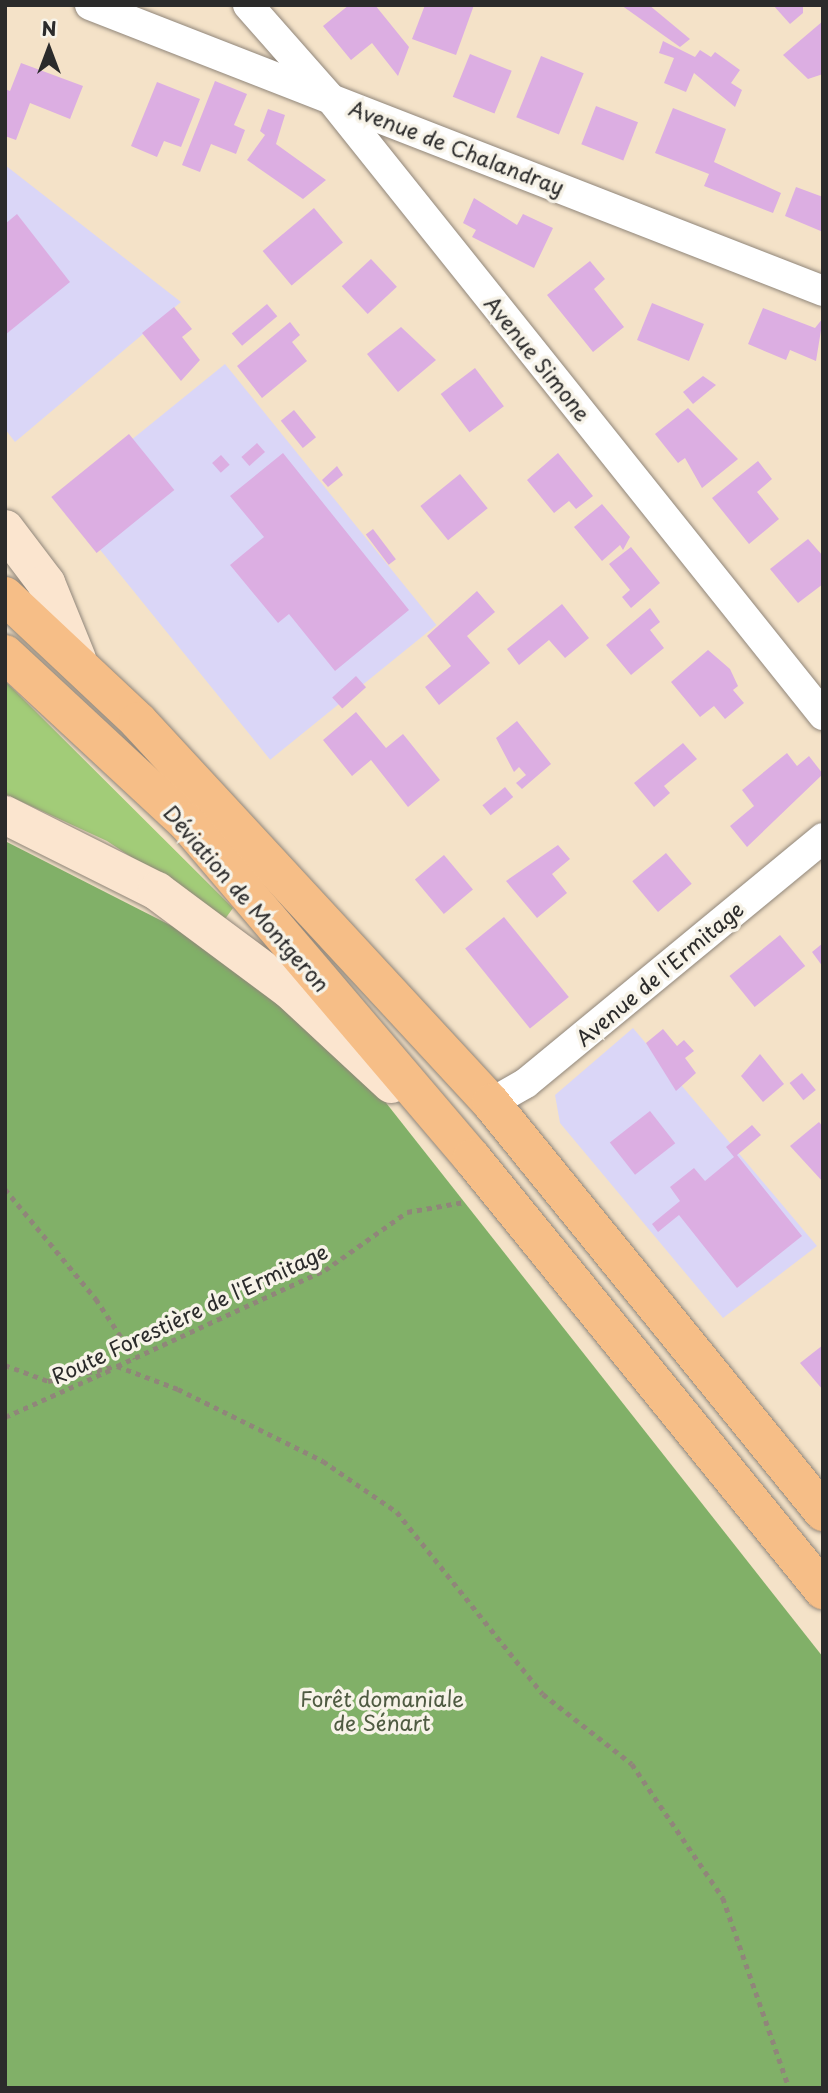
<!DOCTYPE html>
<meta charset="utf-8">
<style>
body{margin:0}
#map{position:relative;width:828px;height:2093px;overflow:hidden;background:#f4e2c8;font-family:"Playpen Sans",sans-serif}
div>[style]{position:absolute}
.built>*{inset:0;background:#dad6f7;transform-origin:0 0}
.green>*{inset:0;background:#a2cc78}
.forest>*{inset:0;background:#81b068}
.building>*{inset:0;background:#dcaee2;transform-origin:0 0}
.path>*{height:4.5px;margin-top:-2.25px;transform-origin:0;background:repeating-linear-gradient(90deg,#90867a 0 5px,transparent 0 10px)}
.roads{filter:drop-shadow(0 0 2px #90867a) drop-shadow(0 0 2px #90867a)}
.street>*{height:30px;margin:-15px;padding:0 15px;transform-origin:15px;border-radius:15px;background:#fff}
.secondary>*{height:38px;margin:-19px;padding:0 19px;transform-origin:19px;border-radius:19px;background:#fbe5cf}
.primary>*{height:38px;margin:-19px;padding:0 19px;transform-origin:19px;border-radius:19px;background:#f6be87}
span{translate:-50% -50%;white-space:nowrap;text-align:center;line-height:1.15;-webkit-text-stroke:7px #f7f3e8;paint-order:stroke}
.street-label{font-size:21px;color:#2b2b2b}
.park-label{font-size:21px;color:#4f5b42}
.frame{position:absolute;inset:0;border:7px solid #2b2b2b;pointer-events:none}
.north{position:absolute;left:14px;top:14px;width:70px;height:70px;-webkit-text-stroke:5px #f7f3e8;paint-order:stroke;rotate:0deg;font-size:19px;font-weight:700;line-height:28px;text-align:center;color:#2b2b2b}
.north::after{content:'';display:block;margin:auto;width:24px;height:32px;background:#2b2b2b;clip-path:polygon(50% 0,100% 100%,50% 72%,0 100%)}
</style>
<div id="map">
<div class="built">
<i style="clip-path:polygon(5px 165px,181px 302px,15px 442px,5px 429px)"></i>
<i style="left:225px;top:364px;width:336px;height:214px;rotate:51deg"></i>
<i style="clip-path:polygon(633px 1028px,817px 1246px,723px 1318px,560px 1123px,555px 1095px)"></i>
</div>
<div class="green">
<i style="clip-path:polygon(5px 681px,233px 908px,225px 919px,107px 841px,5px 794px)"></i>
</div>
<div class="forest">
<i style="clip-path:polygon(5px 841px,219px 950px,383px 1099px,823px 1657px,823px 2088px,5px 2088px)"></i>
</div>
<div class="building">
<i style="clip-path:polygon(349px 5px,375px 5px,409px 47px,398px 76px,372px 43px,351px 60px,323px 26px)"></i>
<i style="clip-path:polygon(425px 5px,474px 5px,456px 55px,412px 39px)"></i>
<i style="clip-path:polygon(621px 5px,649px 5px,690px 39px,680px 47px)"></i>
<i style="clip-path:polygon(773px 5px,803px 5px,803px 13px,790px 24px)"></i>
<i style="clip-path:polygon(823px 21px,823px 74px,808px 79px,783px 55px)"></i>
<i style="clip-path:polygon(663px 41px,695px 57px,700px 50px,711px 57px,715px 52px,740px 70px,731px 83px,742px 90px,735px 107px,694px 73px,686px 92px,664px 83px,674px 58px,659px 53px)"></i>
<i style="left:470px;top:54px;width:45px;height:46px;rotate:22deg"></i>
<i style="left:541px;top:56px;width:46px;height:66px;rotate:22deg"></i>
<i style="clip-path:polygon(21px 63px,83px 86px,70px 119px,30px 103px,16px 140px,5px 136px,5px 89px,10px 91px)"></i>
<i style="clip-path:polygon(215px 81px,247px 94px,234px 125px,245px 130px,236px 154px,211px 144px,200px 172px,182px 165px)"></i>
<i style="clip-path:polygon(157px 82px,200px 99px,181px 147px,164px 141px,157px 157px,131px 146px)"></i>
<i style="left:596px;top:106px;width:45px;height:41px;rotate:21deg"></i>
<i style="clip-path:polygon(673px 108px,726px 129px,714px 162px,781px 193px,773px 213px,704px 186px,709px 174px,655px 153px)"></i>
<i style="clip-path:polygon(268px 109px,285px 115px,276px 144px,326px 180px,303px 199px,247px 160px,265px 135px,260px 131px)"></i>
<i style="clip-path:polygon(796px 187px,823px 197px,823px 232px,785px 216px)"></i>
<i style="clip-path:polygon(474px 198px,517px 225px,523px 214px,553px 228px,534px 268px,472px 237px,476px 230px,463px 223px)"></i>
<i style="left:314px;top:208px;width:45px;height:67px;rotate:50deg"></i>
<i style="clip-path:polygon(17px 214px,70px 282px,5px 335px,5px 224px)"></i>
<i style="left:371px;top:259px;width:38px;height:40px;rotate:47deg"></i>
<i style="clip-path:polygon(590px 261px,605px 279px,594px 289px,624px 327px,593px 352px,547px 295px)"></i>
<i style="left:652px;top:303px;width:56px;height:40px;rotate:22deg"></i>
<i style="left:267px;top:304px;width:16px;height:46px;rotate:50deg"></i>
<i style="clip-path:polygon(174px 307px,192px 329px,182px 337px,200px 360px,181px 381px,142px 333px)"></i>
<i style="clip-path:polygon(763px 308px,815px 328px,823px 318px,816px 361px,790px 350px,786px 360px,748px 344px)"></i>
<i style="clip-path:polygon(290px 322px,300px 335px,292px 342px,307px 361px,262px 398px,237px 366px)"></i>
<i style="clip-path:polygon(401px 327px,436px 360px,398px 392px,367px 354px)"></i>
<i style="left:475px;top:368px;width:48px;height:43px;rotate:53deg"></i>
<i style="clip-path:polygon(703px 376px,716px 385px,693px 404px,683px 392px)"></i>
<i style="clip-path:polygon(688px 408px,738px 459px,702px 488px,685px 458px,678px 463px,655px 434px)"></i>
<i style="left:294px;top:410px;width:35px;height:17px;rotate:51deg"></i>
<i style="left:129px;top:434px;width:72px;height:100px;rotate:51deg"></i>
<i style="left:257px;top:443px;width:12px;height:21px;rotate:48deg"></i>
<i style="clip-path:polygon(283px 453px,409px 610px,335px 671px,289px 614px,278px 623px,230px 565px,264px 537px,230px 496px)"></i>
<i style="clip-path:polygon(558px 453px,593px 496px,576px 509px,569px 501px,554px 513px,527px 480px)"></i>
<i style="left:221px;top:455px;width:13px;height:12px;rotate:48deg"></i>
<i style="clip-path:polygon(758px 461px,772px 479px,757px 492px,779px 519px,749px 544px,712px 498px)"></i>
<i style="clip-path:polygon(337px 466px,343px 475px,328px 487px,322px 480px)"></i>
<i style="left:460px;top:474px;width:44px;height:51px;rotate:51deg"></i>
<i style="clip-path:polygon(602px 504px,630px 537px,623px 550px,620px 545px,602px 561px,574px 527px)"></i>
<i style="left:373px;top:529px;width:38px;height:9px;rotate:53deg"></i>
<i style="clip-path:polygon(808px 539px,823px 556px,823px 584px,798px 603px,770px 569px)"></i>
<i style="clip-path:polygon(631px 547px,660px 583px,631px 608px,622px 597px,630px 590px,609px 564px)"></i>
<i style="clip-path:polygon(477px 591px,495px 612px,467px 636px,490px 663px,439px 705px,425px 687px,451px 666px,427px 636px)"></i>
<i style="clip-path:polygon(562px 604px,589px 638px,565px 658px,549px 640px,519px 665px,507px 649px)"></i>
<i style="clip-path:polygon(650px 608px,660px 622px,650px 630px,664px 648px,631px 675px,606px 645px)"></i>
<i style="clip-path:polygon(708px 650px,730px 669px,738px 686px,733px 690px,744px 703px,725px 719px,714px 706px,700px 717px,671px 682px)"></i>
<i style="left:356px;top:676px;width:15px;height:32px;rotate:48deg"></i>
<i style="clip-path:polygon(356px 712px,386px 748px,403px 734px,440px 780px,408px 807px,371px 760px,352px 776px,323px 740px)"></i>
<i style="clip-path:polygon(517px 721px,551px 764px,522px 789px,516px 783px,526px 775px,519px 767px,514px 772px,496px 738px)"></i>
<i style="clip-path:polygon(683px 743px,697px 759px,664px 786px,670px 793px,654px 807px,634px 783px)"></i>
<i style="clip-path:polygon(787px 753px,797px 766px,809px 756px,823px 774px,747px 847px,730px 826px,754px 806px,742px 790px)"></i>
<i style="left:505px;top:787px;width:13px;height:29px;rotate:51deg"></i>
<i style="clip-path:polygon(558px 845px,570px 859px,552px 874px,567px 893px,537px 918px,506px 881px)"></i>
<i style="left:666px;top:853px;width:40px;height:44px;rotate:50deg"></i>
<i style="left:444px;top:855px;width:45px;height:38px;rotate:50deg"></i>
<i style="left:504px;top:917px;width:103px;height:50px;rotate:51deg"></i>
<i style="left:780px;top:935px;width:40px;height:65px;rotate:51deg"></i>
<i style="clip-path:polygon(823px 943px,823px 967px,812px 952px)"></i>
<i style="clip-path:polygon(663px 1029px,677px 1046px,684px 1040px,694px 1051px,685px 1058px,696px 1073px,676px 1091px,646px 1043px)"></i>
<i style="clip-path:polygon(760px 1054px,784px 1084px,763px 1102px,741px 1076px)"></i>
<i style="left:802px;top:1073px;width:22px;height:16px;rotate:51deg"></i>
<i style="left:650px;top:1111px;width:41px;height:51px;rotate:52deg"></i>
<i style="clip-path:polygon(819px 1122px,823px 1127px,823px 1182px,790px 1146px)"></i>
<i style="clip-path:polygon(752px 1125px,761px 1135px,737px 1155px,802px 1236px,737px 1288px,679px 1215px,658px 1232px,652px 1224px,680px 1201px,670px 1187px,694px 1168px,705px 1181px,734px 1157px,726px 1147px)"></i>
<i style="clip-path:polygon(823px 1345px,823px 1390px,800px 1363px)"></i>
</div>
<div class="path">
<i style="left:5px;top:1189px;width:143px;rotate:50.4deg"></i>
<i style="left:96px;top:1299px;width:71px;rotate:56.5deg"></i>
<i style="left:5px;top:1365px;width:46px;rotate:20.4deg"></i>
<i style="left:48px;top:1381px;width:71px;rotate:-12.3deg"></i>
<i style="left:117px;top:1366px;width:65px;rotate:20.7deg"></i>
<i style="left:178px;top:1389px;width:162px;rotate:26.4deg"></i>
<i style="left:323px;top:1461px;width:90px;rotate:34.6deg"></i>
<i style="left:397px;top:1512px;width:233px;rotate:51.3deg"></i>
<i style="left:543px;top:1694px;width:113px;rotate:38.2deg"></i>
<i style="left:632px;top:1764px;width:162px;rotate:55.8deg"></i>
<i style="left:723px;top:1898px;width:201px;rotate:70.8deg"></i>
<i style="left:117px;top:1366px;width:229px;rotate:-24.8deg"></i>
<i style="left:325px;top:1270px;width:100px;rotate:-35.3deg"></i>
<i style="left:407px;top:1212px;width:58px;rotate:-10deg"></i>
<i style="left:5px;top:1417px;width:115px;rotate:-24.1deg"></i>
</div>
<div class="roads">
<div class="street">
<i style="left:90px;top:5px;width:787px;rotate:21.31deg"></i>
<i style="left:248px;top:5px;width:124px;rotate:48.6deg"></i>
<i style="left:330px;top:98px;width:790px;rotate:51.37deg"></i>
<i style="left:491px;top:1103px;width:40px;rotate:-29.7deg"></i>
<i style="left:526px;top:1083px;width:385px;rotate:-39.5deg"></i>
</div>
<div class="secondary">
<i style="left:5px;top:529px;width:68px;rotate:52.8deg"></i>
<i style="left:46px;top:583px;width:82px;rotate:67.8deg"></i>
<i style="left:5px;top:815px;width:170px;rotate:26.6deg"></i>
<i style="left:157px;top:891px;width:166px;rotate:36.7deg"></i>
<i style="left:290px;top:990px;width:138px;rotate:42.9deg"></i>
</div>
<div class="primary">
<i style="left:5px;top:596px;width:183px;rotate:43.2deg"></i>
<i style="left:138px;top:721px;width:520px;rotate:47.26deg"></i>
<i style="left:491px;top:1103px;width:527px;rotate:50.93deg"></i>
<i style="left:5px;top:654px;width:247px;rotate:42.9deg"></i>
<i style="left:186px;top:822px;width:441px;rotate:49.6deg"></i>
<i style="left:472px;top:1158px;width:557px;rotate:50.91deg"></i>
</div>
</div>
<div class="street-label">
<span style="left:457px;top:147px;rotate:21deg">Avenue de Chalandray</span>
<span style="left:538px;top:358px;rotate:51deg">Avenue Simone</span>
<span style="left:247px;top:898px;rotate:49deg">Déviation de Montgeron</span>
<span style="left:659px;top:973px;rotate:-40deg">Avenue de l'Ermitage</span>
<span style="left:189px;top:1313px;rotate:-25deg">Route Forestière de l'Ermitage</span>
</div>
<div class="park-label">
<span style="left:382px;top:1710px">Forêt domaniale<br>de Sénart</span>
</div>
<div class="frame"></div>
<div class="north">N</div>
</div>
